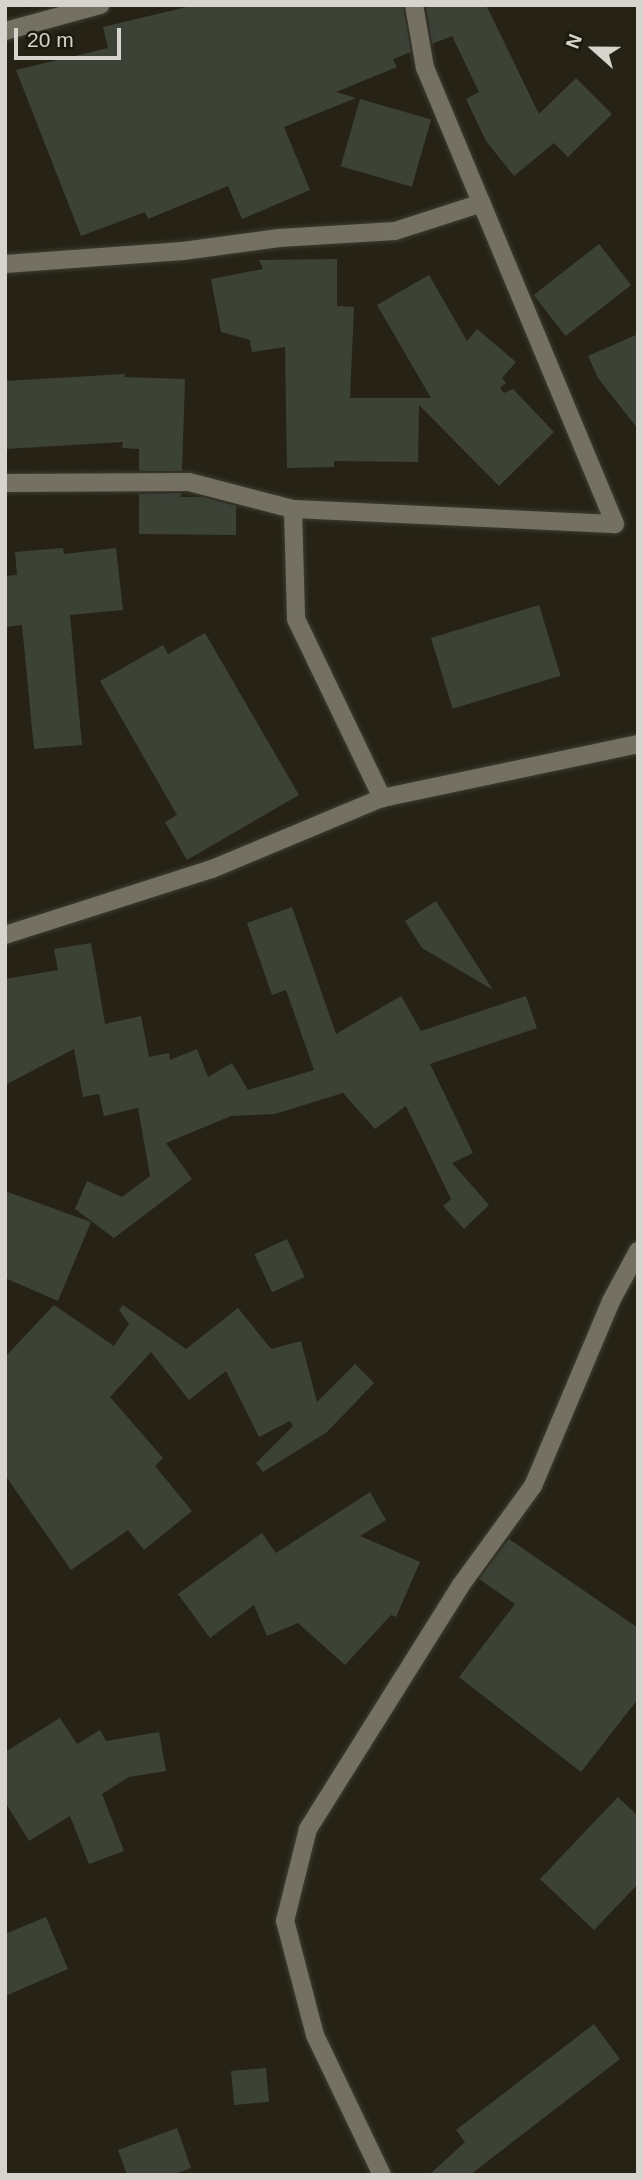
<!DOCTYPE html>
<style>
body{margin:0}
#map{position:relative;width:643px;height:2180px;overflow:hidden;background:#262316;font-family:Helvetica,sans-serif}
div>[style]{position:absolute}
.building>*{inset:0;background:#3c4236;transform-origin:0 0}
.roads{filter:drop-shadow(0 0 2px #3f3c33) drop-shadow(0 0 2px #3f3c33)}
.street>*{height:18px;margin:-9px;padding:0 9px;transform-origin:9px;border-radius:9px;background:#747162}
.secondary>*{height:18px;margin:-9px;padding:0 9px;transform-origin:9px;border-radius:9px;background:#747162}
span{translate:-50% -50%;white-space:nowrap;text-align:center;line-height:1.15;-webkit-text-stroke:5px #1c190d;paint-order:stroke}
.frame{position:absolute;inset:0;border:7px solid #d6d4cc;pointer-events:none}
.north{position:absolute;left:559px;top:14px;width:70px;height:70px;-webkit-text-stroke:5px #1c190d;paint-order:stroke;rotate:291deg;font-size:19px;font-weight:700;line-height:28px;text-align:center;color:#d6d4cc}
.north::after{content:'';display:block;margin:auto;width:24px;height:32px;background:#d6d4cc;clip-path:polygon(50% 0,100% 100%,50% 72%,0 100%)}
.scale{position:absolute;left:14px;top:28px;width:107px;height:32px;box-sizing:border-box;border:4px solid #d6d4cc;border-top:0;padding-left:9px;font-size:21px;line-height:24px;white-space:nowrap;color:#d6d4cc;-webkit-text-stroke:5px #1c190d;paint-order:stroke}
</style>
<div id="map">
<div class="building">
<i style="clip-path:polygon(195px 5px,403px 5px,411px 52px,393px 59px,397px 67px,336px 92px,356px 98px,284px 127px,310px 190px,242px 219px,228px 186px,148px 219px,145px 212px,81px 236px,16px 70px,108px 48px,103px 27px)"></i>
<i style="clip-path:polygon(426px 5px,486px 5px,539px 114px,576px 78px,612px 114px,568px 157px,554px 143px,514px 176px,486px 141px,466px 99px,479px 92px,452px 36px,432px 44px)"></i>
<i style="left:360px;top:99px;width:74px;height:70px;rotate:16deg"></i>
<i style="left:599px;top:244px;width:52px;height:83px;rotate:52deg"></i>
<i style="clip-path:polygon(337px 259px,337px 306px,354px 307px,350px 398px,431px 398px,377px 305px,429px 275px,467px 341px,477px 329px,516px 362px,502px 378px,506px 383px,500px 388px,504px 393px,513px 389px,554px 432px,499px 486px,419px 405px,418px 462px,334px 461px,334px 467px,287px 468px,285px 347px,252px 352px,250px 340px,221px 332px,211px 279px,263px 269px,259px 260px)"></i>
<i style="clip-path:polygon(638px 334px,638px 429px,598px 378px,588px 356px)"></i>
<i style="clip-path:polygon(125px 374px,124px 377px,185px 379px,182px 471px,139px 471px,139px 449px,122px 448px,123px 442px,5px 449px,5px 381px)"></i>
<i style="clip-path:polygon(181px 493px,181px 497px,203px 497px,236px 506px,236px 535px,139px 534px,139px 494px)"></i>
<i style="clip-path:polygon(63px 548px,64px 554px,116px 548px,123px 610px,70px 615px,82px 745px,34px 749px,22px 625px,5px 627px,5px 576px,17px 575px,15px 552px)"></i>
<i style="left:539px;top:605px;width:74px;height:113px;rotate:73deg"></i>
<i style="clip-path:polygon(205px 633px,299px 795px,187px 860px,165px 822px,177px 815px,100px 681px,163px 645px,168px 654px)"></i>
<i style="clip-path:polygon(436px 901px,493px 990px,422px 948px,405px 921px)"></i>
<i style="clip-path:polygon(292px 907px,336px 1034px,401px 996px,421px 1031px,526px 996px,537px 1028px,430px 1064px,473px 1153px,452px 1163px,489px 1205px,464px 1229px,443px 1206px,451px 1199px,406px 1106px,375px 1129px,343px 1093px,275px 1114px,231px 1116px,166px 1143px,192px 1179px,114px 1238px,75px 1209px,87px 1181px,122px 1197px,150px 1176px,138px 1108px,104px 1116px,99px 1094px,83px 1097px,74px 1049px,5px 1085px,5px 979px,58px 970px,54px 949px,91px 943px,105px 1024px,141px 1016px,149px 1057px,169px 1053px,170px 1060px,197px 1049px,208px 1077px,232px 1063px,248px 1090px,314px 1070px,286px 990px,272px 995px,247px 923px)"></i>
<i style="clip-path:polygon(5px 1191px,91px 1222px,58px 1301px,5px 1278px)"></i>
<i style="left:287px;top:1239px;width:42px;height:36px;rotate:65deg"></i>
<i style="clip-path:polygon(54px 1305px,114px 1346px,129px 1324px,119px 1310px,123px 1305px,186px 1349px,238px 1308px,271px 1349px,301px 1341px,317px 1402px,355px 1364px,374px 1383px,327px 1432px,263px 1472px,256px 1463px,293px 1426px,290px 1421px,259px 1437px,226px 1371px,189px 1400px,151px 1352px,110px 1397px,163px 1458px,155px 1466px,192px 1511px,144px 1550px,128px 1530px,71px 1570px,5px 1475px,5px 1357px)"></i>
<i style="clip-path:polygon(370px 1492px,386px 1520px,360px 1536px,420px 1562px,396px 1617px,391px 1615px,345px 1665px,298px 1623px,267px 1636px,254px 1605px,210px 1638px,178px 1594px,262px 1533px,276px 1553px)"></i>
<i style="clip-path:polygon(509px 1539px,638px 1628px,638px 1699px,581px 1772px,459px 1677px,515px 1604px,479px 1579px)"></i>
<i style="clip-path:polygon(60px 1718px,77px 1744px,100px 1730px,106px 1741px,159px 1732px,166px 1771px,129px 1777px,102px 1794px,124px 1851px,89px 1864px,70px 1816px,29px 1841px,5px 1802px,5px 1752px)"></i>
<i style="clip-path:polygon(618px 1797px,638px 1816px,638px 1884px,594px 1930px,540px 1879px)"></i>
<i style="clip-path:polygon(46px 1917px,68px 1969px,5px 1996px,5px 1934px)"></i>
<i style="clip-path:polygon(594px 2024px,620px 2059px,470px 2175px,429px 2175px,465px 2142px,456px 2130px)"></i>
<i style="left:266px;top:2068px;width:34px;height:35px;rotate:85deg"></i>
<i style="clip-path:polygon(177px 2128px,191px 2168px,172px 2175px,127px 2175px,118px 2150px)"></i>
</div>
<div class="roads">
<div class="street">
<i style="left:5px;top:31px;width:99px;rotate:-15.2deg"></i>
<i style="left:5px;top:264px;width:178px;rotate:-4.2deg"></i>
<i style="left:183px;top:251px;width:97px;rotate:-7.7deg"></i>
<i style="left:279px;top:238px;width:116px;rotate:-3.5deg"></i>
<i style="left:395px;top:231px;width:91px;rotate:-17.8deg"></i>
<i style="left:5px;top:483px;width:184px;rotate:-0.3deg"></i>
<i style="left:189px;top:482px;width:107px;rotate:14.6deg"></i>
<i style="left:293px;top:509px;width:110px;rotate:88.4deg"></i>
<i style="left:296px;top:619px;width:199px;rotate:64.3deg"></i>
<i style="left:293px;top:509px;width:322px;rotate:2.7deg"></i>
<i style="left:615px;top:524px;width:494px;rotate:-112.6deg"></i>
<i style="left:425px;top:68px;width:64px;rotate:-99.9deg"></i>
<i style="left:382px;top:2175px;width:155px;rotate:-115.6deg"></i>
<i style="left:315px;top:2035px;width:118px;rotate:-104.7deg"></i>
<i style="left:285px;top:1921px;width:95px;rotate:-76deg"></i>
<i style="left:308px;top:1829px;width:288px;rotate:-57.9deg"></i>
<i style="left:461px;top:1585px;width:122px;rotate:-54deg"></i>
<i style="left:533px;top:1486px;width:201px;rotate:-67.1deg"></i>
<i style="left:611px;top:1301px;width:57px;rotate:-61.6deg"></i>
</div>
<div class="secondary">
<i style="left:5px;top:935px;width:217px;rotate:-17.7deg"></i>
<i style="left:212px;top:869px;width:184px;rotate:-22.7deg"></i>
<i style="left:382px;top:798px;width:262px;rotate:-11.9deg"></i>
</div>
</div>
<div class="frame"></div>
<div class="north">N</div>
<div class="scale">20 m</div>
</div>
